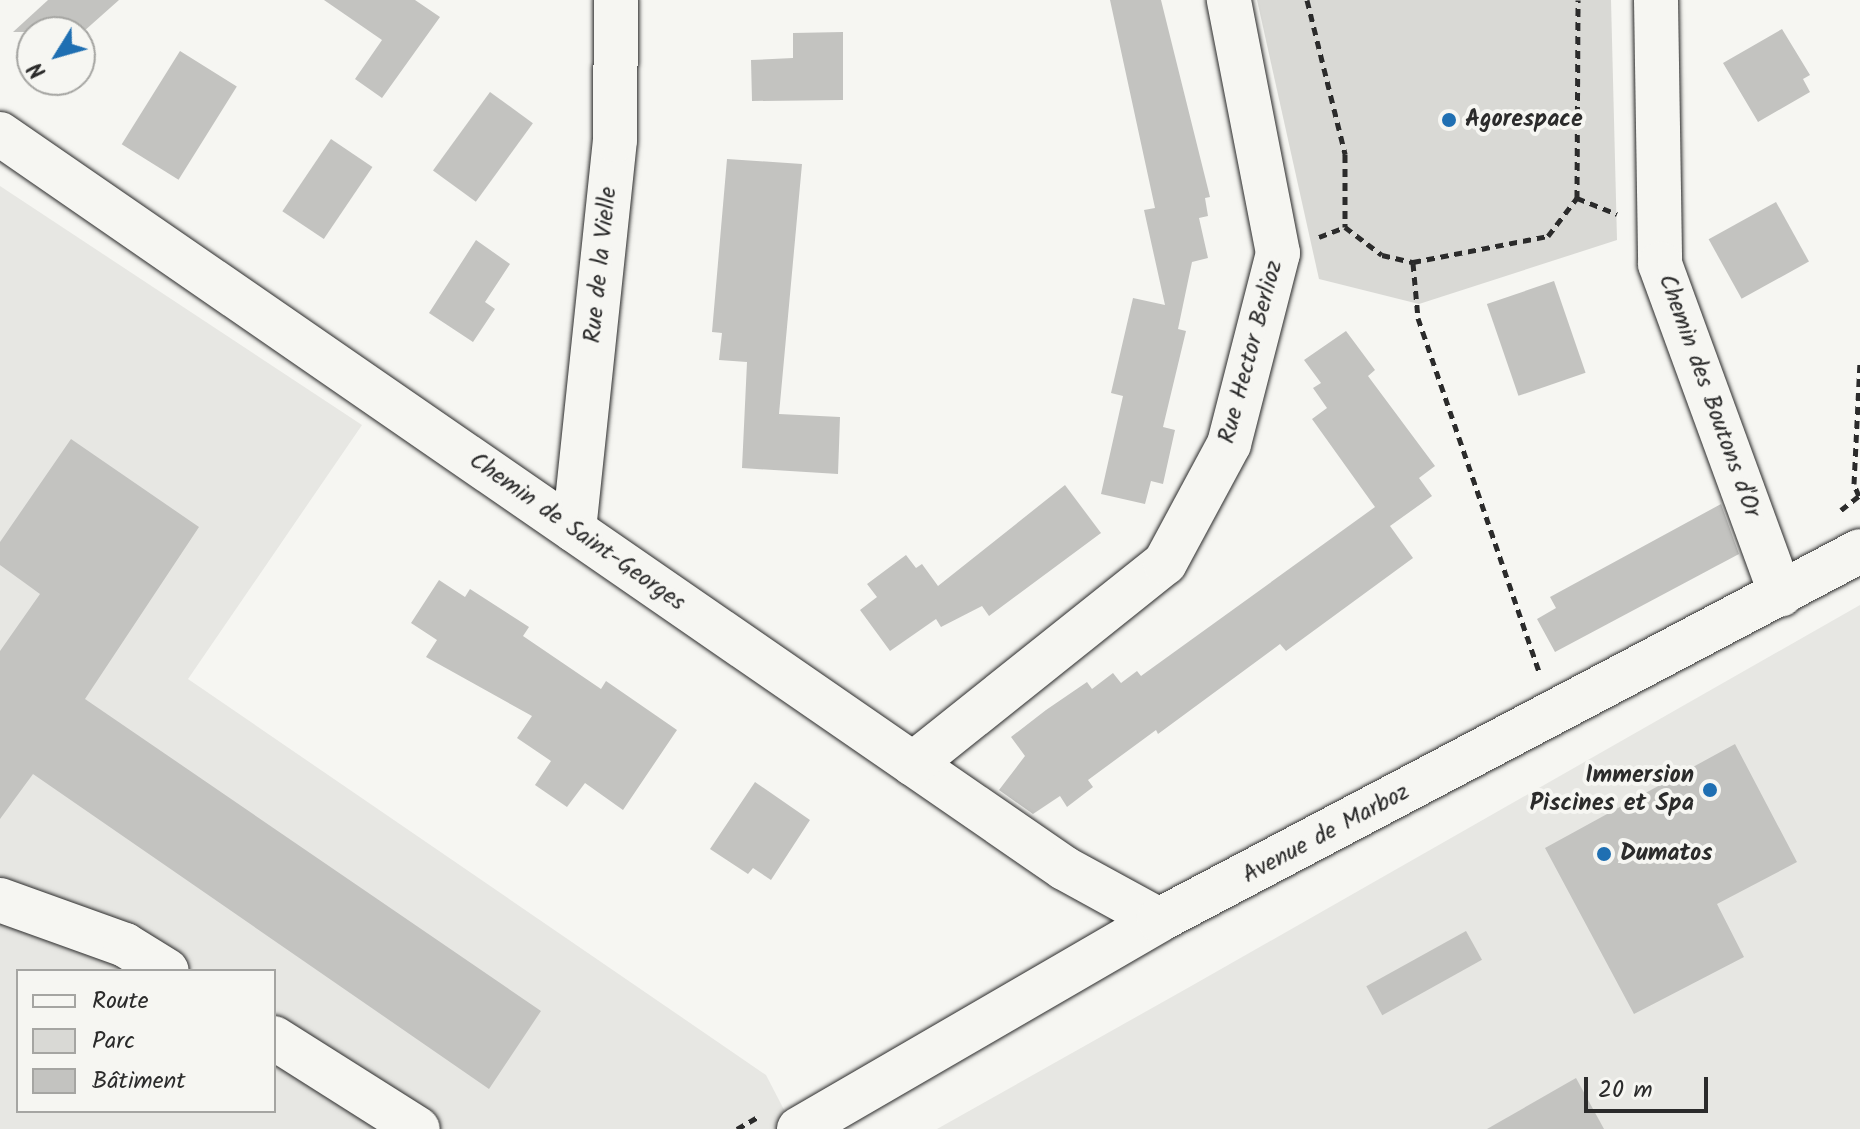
<!DOCTYPE html>
<meta charset="utf-8">
<style>
body{margin:0}
#map{position:relative;width:1860px;height:1129px;overflow:hidden;background:#f6f6f2;font-family:Kalam,sans-serif}
div>[style]{position:absolute}
.built>*{inset:0;background:#e7e7e3}
.green>*{inset:0;background:#d9d9d5}
.building>*{inset:0;background:#c3c3c0;transform-origin:0 0}
.path>*{height:5px;margin-top:-2.5px;transform-origin:0;background:repeating-linear-gradient(90deg,#2b2b2b 0 8px,transparent 0 14px)}
.roads{filter:drop-shadow(0 0 2px #2b2b2b) drop-shadow(0 0 2px #2b2b2b)}
.minor>*{height:44px;margin:-22px;padding:0 22px;transform-origin:22px;border-radius:22px;background:#f6f6f2}
.major>*{height:44px;margin:-22px;padding:0 22px;transform-origin:22px;border-radius:22px;background:#f6f6f2}
.dots>*{width:22px;height:22px;translate:-50% -50%;box-sizing:border-box;border:4px solid #f6f6f2;border-radius:50%}
span{translate:-50% -50%;white-space:nowrap;text-align:center;line-height:1.15;-webkit-text-stroke:8px #f6f6f2;paint-order:stroke}
.poi-label{font-size:24px;color:#2b2b2b;font-weight:700}
.left{translate:0 -50%;text-align:left}
.right{translate:-100% -50%;text-align:right}
.street-label{font-size:24px;color:#2b2b2b}
.legend{position:absolute;left:16px;top:969px;width:260px;height:144px;box-sizing:border-box;background:#f6f6f2;border:2px solid #a5a5a2;margin:0;padding:10px 14px;list-style:none;font-size:24px;color:#2b2b2b}
.legend li{display:flex;align-items:center;gap:16px;height:40px}
.legend b{width:40px;border:2px solid #a5a5a2}
.north{position:absolute;left:16px;top:16px;width:80px;height:80px;box-sizing:border-box;background:#f6f6f2;border:2px solid #a5a5a2;border-radius:50%;rotate:233deg;font-size:22px;font-weight:700;line-height:32px;text-align:center;color:#2b2b2b}
.north::after{content:'';display:block;margin:auto;width:28px;height:36px;background:#1f6fb2;clip-path:polygon(50% 0,100% 100%,50% 72%,0 100%)}
.scale{position:absolute;left:1584px;top:1077px;width:124px;height:36px;box-sizing:border-box;border:4px solid #2b2b2b;border-top:0;padding-left:10px;font-size:24px;line-height:28px;white-space:nowrap;color:#2b2b2b;-webkit-text-stroke:6px #f6f6f2;paint-order:stroke}
</style>
<div id="map">
<div class="built">
<i style="clip-path:polygon(evenodd,0 186px,362px 425px,188px 679px,766px 1075px,794px 1129px,0 1129px,0 186px,18px 971px,274px 971px,274px 1111px,18px 1111px,18px 971px)"></i>
<i style="clip-path:polygon(1860px 605px,1860px 1129px,937px 1129px,1193px 985px)"></i>
</div>
<div class="green">
<i style="clip-path:polygon(1257px 0,1611px 0,1617px 240px,1419px 304px,1319px 279px)"></i>
</div>
<div class="building">
<i style="clip-path:polygon(48px 0,119px 0,83px 32px,13px 32px)"></i>
<i style="clip-path:polygon(324px 0,415px 0,440px 17px,382px 98px,355px 79px,382px 40px)"></i>
<i style="clip-path:polygon(1110px 0,1161px 0,1210px 197px,1205px 198px,1208px 216px,1199px 218px,1208px 258px,1192px 262px,1178px 329px,1186px 331px,1163px 427px,1175px 430px,1163px 484px,1151px 481px,1145px 504px,1101px 494px,1123px 396px,1111px 393px,1133px 298px,1165px 305px,1144px 210px,1155px 208px)"></i>
<i style="clip-path:polygon(1782px 29px,1810px 75px,1803px 79px,1810px 92px,1758px 122px,1723px 63px)"></i>
<i style="clip-path:polygon(843px 32px,843px 100px,752px 101px,751px 60px,793px 58px,793px 33px)"></i>
<i style="left:180px;top:51px;width:67px;height:110px;rotate:32deg"></i>
<i style="left:490px;top:92px;width:53px;height:97px;rotate:36deg"></i>
<i style="left:331px;top:139px;width:50px;height:87px;rotate:34deg"></i>
<i style="clip-path:polygon(727px 159px,802px 164px,779px 414px,840px 417px,838px 474px,742px 468px,747px 362px,719px 360px,722px 333px,712px 332px)"></i>
<i style="left:1776px;top:202px;width:68px;height:77px;rotate:61deg"></i>
<i style="clip-path:polygon(476px 240px,510px 264px,485px 302px,495px 309px,473px 342px,429px 313px)"></i>
<i style="left:1554px;top:281px;width:97px;height:71px;rotate:71deg"></i>
<i style="clip-path:polygon(1346px 331px,1375px 370px,1368px 376px,1435px 466px,1419px 478px,1432px 496px,1390px 526px,1413px 558px,1286px 651px,1280px 644px,1158px 734px,1156px 730px,1088px 780px,1093px 787px,1067px 807px,1060px 796px,1033px 814px,999px 790px,1025px 756px,1011px 737px,1046px 710px,1087px 682px,1092px 689px,1113px 673px,1121px 683px,1137px 671px,1141px 676px,1375px 507px,1312px 419px,1327px 408px,1313px 388px,1321px 383px,1304px 360px)"></i>
<i style="clip-path:polygon(71px 439px,199px 527px,85px 699px,541px 1011px,489px 1089px,33px 774px,0 819px,0 651px,40px 594px,0 565px,0 542px)"></i>
<i style="clip-path:polygon(1065px 485px,1101px 533px,989px 616px,982px 606px,941px 627px,936px 619px,890px 651px,860px 610px,877px 597px,867px 584px,906px 555px,916px 568px,922px 564px,938px 586px)"></i>
<i style="clip-path:polygon(1721px 504px,1739px 554px,1555px 652px,1537px 619px,1556px 608px,1550px 597px)"></i>
<i style="clip-path:polygon(439px 580px,465px 597px,470px 589px,529px 627px,523px 636px,601px 689px,606px 681px,677px 730px,623px 810px,585px 783px,567px 807px,535px 785px,551px 761px,517px 738px,532px 716px,426px 657px,437px 640px,411px 623px)"></i>
<i style="clip-path:polygon(1735px 744px,1797px 862px,1717px 904px,1744px 957px,1634px 1014px,1545px 848px)"></i>
<i style="clip-path:polygon(755px 782px,810px 820px,771px 880px,753px 868px,748px 874px,710px 849px)"></i>
<i style="left:1466px;top:931px;width:33px;height:114px;rotate:61deg"></i>
<i style="clip-path:polygon(1576px 1078px,1604px 1129px,1487px 1129px)"></i>
</div>
<div class="path">
<i style="left:1307px;top:0;width:159px;rotate:76.1deg"></i>
<i style="left:1345px;top:154px;width:73px;rotate:90deg"></i>
<i style="left:1345px;top:227px;width:46px;rotate:37.1deg"></i>
<i style="left:1382px;top:255px;width:32px;rotate:13deg"></i>
<i style="left:1413px;top:262px;width:137px;rotate:-10.9deg"></i>
<i style="left:1548px;top:236px;width:48px;rotate:-52.7deg"></i>
<i style="left:1577px;top:198px;width:198px;rotate:-89.7deg"></i>
<i style="left:1577px;top:198px;width:43px;rotate:21.8deg"></i>
<i style="left:1319px;top:237px;width:28px;rotate:-21deg"></i>
<i style="left:1413px;top:263px;width:55px;rotate:84.8deg"></i>
<i style="left:1418px;top:318px;width:374px;rotate:71.1deg"></i>
<i style="left:1859px;top:496px;width:13px;rotate:-113deg"></i>
<i style="left:1854px;top:484px;width:122px;rotate:-87.2deg"></i>
<i style="left:1841px;top:510px;width:23px;rotate:-38deg"></i>
<i style="left:737px;top:1129px;width:24px;rotate:-30deg"></i>
</div>
<div class="roads">
<div class="minor">
<i style="left:1656px;top:0;width:264px;rotate:89.1deg"></i>
<i style="left:1660px;top:264px;width:352px;rotate:69.9deg"></i>
<i style="left:0;top:134px;width:1293px;rotate:34.6deg"></i>
<i style="left:1064px;top:868px;width:108px;rotate:28.7deg"></i>
<i style="left:574px;top:530px;width:392px;rotate:-84deg"></i>
<i style="left:615px;top:140px;width:140px;rotate:-89.6deg"></i>
<i style="left:913px;top:764px;width:322px;rotate:-38.6deg"></i>
<i style="left:1165px;top:563px;width:135px;rotate:-61.7deg"></i>
<i style="left:1229px;top:444px;width:197px;rotate:-75.6deg"></i>
<i style="left:1278px;top:253px;width:258px;rotate:-101deg"></i>
<i style="left:0;top:900px;width:133px;rotate:19.8deg"></i>
<i style="left:125px;top:945px;width:49px;rotate:31.8deg"></i>
<i style="left:274px;top:1038px;width:170px;rotate:32.3deg"></i>
</div>
<div class="major">
<i style="left:799px;top:1129px;width:416px;rotate:-30.1deg"></i>
<i style="left:1159px;top:920px;width:792px;rotate:-27.76deg"></i>
</div>
</div>
<div class="dots">
<i style="left:1449px;top:120px;background:#1f6fb2"></i>
<i style="left:1710px;top:790px;background:#1f6fb2"></i>
<i style="left:1604px;top:854px;background:#1f6fb2"></i>
</div>
<div class="poi-label">
<span class="left" style="left:1465px;top:120px">Agorespace</span>
<span class="right" style="left:1694px;top:790px">Immersion<br>Piscines et Spa</span>
<span class="left" style="left:1620px;top:854px">Dumatos</span>
</div>
<div class="street-label">
<span style="left:601px;top:265px;rotate:-84deg">Rue de la Vielle</span>
<span style="left:1251px;top:352px;rotate:-75deg">Rue Hector Berlioz</span>
<span style="left:1709px;top:396px;rotate:70deg">Chemin des Boutons d'Or</span>
<span style="left:577px;top:532px;rotate:35deg">Chemin de Saint-Georges</span>
<span style="left:1326px;top:834px;rotate:-28deg">Avenue de Marboz</span>
</div>
<ul class="legend">
<li><b style="height:10px;background:#f6f6f2"></b>Route</li>
<li><b style="height:22px;background:#d9d9d5"></b>Parc</li>
<li><b style="height:22px;background:#c3c3c0"></b>Bâtiment</li>
</ul>
<div class="north">N</div>
<div class="scale">20 m</div>
</div>
